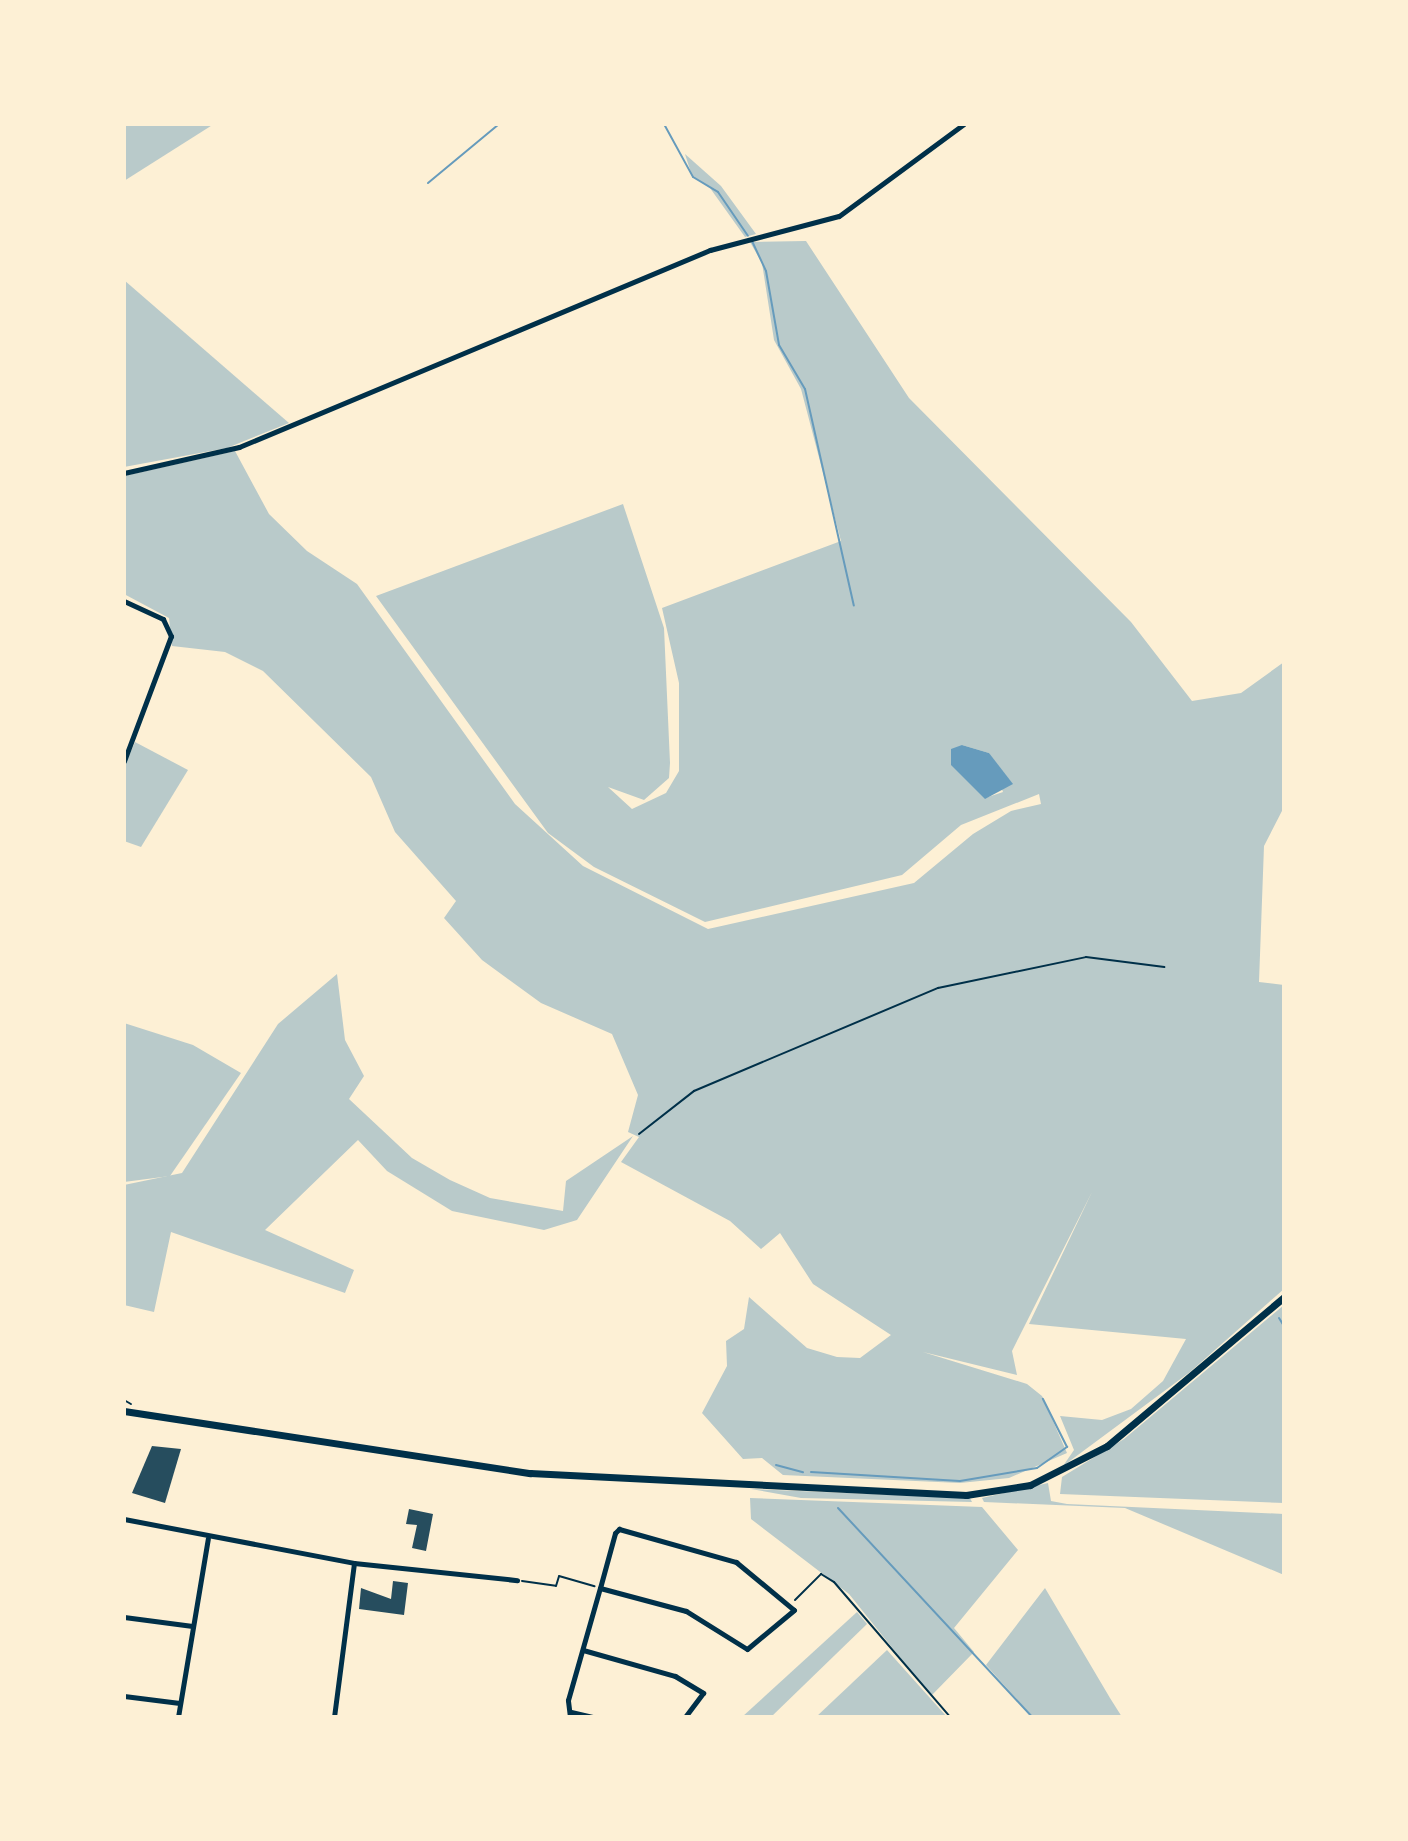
<!DOCTYPE html>
<style>
body{margin:0}
#map{position:relative;width:1408px;height:1841px;overflow:hidden;background:#fdf0d5;font-family:"Crimson Pro",serif}
div>[style]{position:absolute}
.green>*{inset:0;background:#b9caca}
.water>*{inset:0;background:#669bbc}
.stream>*{height:2px;margin:-1px;padding:0 1px;transform-origin:1px;border-radius:1px;background:#669bbc}
.building>*{inset:0;background:#264d5e}
.path>*{height:2px;margin:-1px;padding:0 1px;transform-origin:1px;border-radius:1px;background:#003049}
.minor>*{height:5px;margin:-2.5px;padding:0 2.5px;transform-origin:2.5px;border-radius:2.5px;background:#003049}
.secondary>*{height:7px;margin:-3.5px;padding:0 3.5px;transform-origin:3.5px;border-radius:3.5px;background:#003049}
span{translate:-50% -50%;white-space:nowrap;text-align:center;line-height:1.15;-webkit-text-stroke:6px #fdf0d5;paint-order:stroke}
.frame{position:absolute;inset:0;border:126px solid #fdf0d5;pointer-events:none}
</style>
<div id="map">
<div class="green">
<i style="clip-path:polygon(124px 124px,214px 124px,124px 181px)"></i>
<i style="clip-path:polygon(685px 154px,721px 186px,756px 234px,745px 237px,710px 188px,692px 176px)"></i>
<i style="clip-path:polygon(evenodd,806px 241px,909px 398px,1131px 622px,1192px 701px,1241px 693px,1284px 662px,1284px 807px,1264px 846px,1259px 982px,1284px 985px,1284px 1289px,1190px 1372px,1063px 1466px,1074px 1450px,1060px 1416px,1102px 1420px,1131px 1409px,1163px 1381px,1186px 1339px,1029px 1324px,1092px 1192px,1012px 1351px,1017px 1375px,923px 1352px,1027px 1384px,1042px 1396px,1067px 1453px,1009px 1478px,960px 1483px,783px 1475px,762px 1458px,743px 1459px,702px 1413px,727px 1366px,726px 1341px,744px 1329px,749px 1297px,807px 1348px,837px 1357px,860px 1358px,891px 1335px,813px 1284px,780px 1233px,761px 1249px,730px 1221px,621px 1162px,639px 1137px,628px 1132px,638px 1095px,612px 1034px,541px 1003px,482px 960px,444px 918px,456px 901px,395px 832px,371px 777px,263px 671px,225px 652px,172px 646px,169px 618px,124px 594px,124px 476px,235px 451px,269px 514px,307px 551px,357px 584px,515px 804px,583px 866px,708px 929px,914px 883px,973px 834px,1011px 811px,1041px 804px,1039px 794px,961px 825px,902px 875px,705px 922px,594px 867px,548px 833px,376px 596px,623px 504px,664px 628px,670px 763px,669px 778px,644px 800px,608px 787px,632px 809px,666px 793px,679px 771px,679px 683px,662px 608px,841px 541px,801px 389px,774px 340px,762px 263px,750px 242px,806px 241px,962px 745px,989px 753px,1003px 792px,985px 798px,960px 768px,962px 745px)"></i>
<i style="clip-path:polygon(124px 280px,289px 423px,227px 448px,124px 467px)"></i>
<i style="clip-path:polygon(135px 742px,188px 770px,141px 847px,124px 841px,124px 767px)"></i>
<i style="clip-path:polygon(337px 974px,345px 1040px,364px 1076px,349px 1099px,412px 1158px,450px 1180px,490px 1198px,563px 1211px,566px 1181px,633px 1136px,577px 1220px,544px 1230px,452px 1211px,387px 1171px,358px 1140px,265px 1230px,354px 1270px,345px 1293px,171px 1232px,154px 1312px,124px 1305px,124px 1185px,182px 1173px,278px 1024px)"></i>
<i style="clip-path:polygon(124px 1023px,193px 1045px,241px 1073px,170px 1176px,124px 1182px)"></i>
<i style="clip-path:polygon(1284px 1305px,1284px 1503px,1060px 1494px,1062px 1477px,1124px 1439px)"></i>
<i style="clip-path:polygon(1048px 1483px,1051px 1501px,1067px 1504px,1284px 1514px,1284px 1575px,1125px 1508px,984px 1502px,982px 1498px)"></i>
<i style="clip-path:polygon(751px 1489px,970px 1498px,972px 1502px,801px 1498px)"></i>
<i style="clip-path:polygon(750px 1498px,982px 1507px,1018px 1550px,954px 1628px,974px 1652px,931px 1696px,849px 1594px,751px 1519px)"></i>
<i style="clip-path:polygon(1045px 1588px,1110px 1698px,1122px 1717px,1033px 1717px,986px 1665px)"></i>
<i style="clip-path:polygon(857px 1612px,867px 1624px,771px 1717px,742px 1717px)"></i>
<i style="clip-path:polygon(887px 1650px,947px 1717px,816px 1717px)"></i>
</div>
<div class="water">
<i style="clip-path:polygon(962px 745px,989px 753px,1013px 784px,985px 799px,951px 765px,951px 749px)"></i>
</div>
<div class="stream">
<i style="left:664px;top:124px;width:60px;rotate:61.3deg"></i>
<i style="left:693px;top:177px;width:29px;rotate:31deg"></i>
<i style="left:718px;top:192px;width:53px;rotate:55.7deg"></i>
<i style="left:428px;top:183px;width:92px;rotate:-39.7deg"></i>
<i style="left:752px;top:241px;width:33px;rotate:65deg"></i>
<i style="left:766px;top:271px;width:75px;rotate:80deg"></i>
<i style="left:779px;top:345px;width:51px;rotate:59.4deg"></i>
<i style="left:805px;top:389px;width:222px;rotate:77.3deg"></i>
<i style="left:1279px;top:1318px;width:9px;rotate:58deg"></i>
<i style="left:776px;top:1465px;width:28px;rotate:15deg"></i>
<i style="left:811px;top:1472px;width:149px;rotate:3.5deg"></i>
<i style="left:960px;top:1481px;width:78px;rotate:-9.6deg"></i>
<i style="left:1037px;top:1468px;width:37px;rotate:-35deg"></i>
<i style="left:1067px;top:1447px;width:54px;rotate:-116.6deg"></i>
<i style="left:838px;top:1508px;width:285px;rotate:47.1deg"></i>
</div>
<div class="building">
<i style="clip-path:polygon(152px 1446px,181px 1449px,165px 1503px,132px 1493px)"></i>
<i style="clip-path:polygon(409px 1509px,433px 1514px,426px 1551px,412px 1548px,417px 1525px,406px 1524px)"></i>
<i style="clip-path:polygon(393px 1581px,408px 1583px,404px 1615px,359px 1609px,361px 1588px,391px 1599px)"></i>
</div>
<div class="path">
<i style="left:639px;top:1134px;width:70px;rotate:-38deg"></i>
<i style="left:694px;top:1091px;width:265px;rotate:-22.9deg"></i>
<i style="left:938px;top:988px;width:151px;rotate:-11.8deg"></i>
<i style="left:1086px;top:957px;width:79px;rotate:7.3deg"></i>
<i style="left:124px;top:1400px;width:8px;rotate:30deg"></i>
<i style="left:522px;top:1581px;width:34px;rotate:8deg"></i>
<i style="left:556px;top:1586px;width:10px;rotate:-73deg"></i>
<i style="left:559px;top:1576px;width:37px;rotate:16deg"></i>
<i style="left:795px;top:1600px;width:37px;rotate:-45deg"></i>
<i style="left:821px;top:1574px;width:15px;rotate:32deg"></i>
<i style="left:834px;top:1582px;width:178px;rotate:49.3deg"></i>
</div>
<div class="minor">
<i style="left:124px;top:473px;width:118px;rotate:-12.7deg"></i>
<i style="left:239px;top:447px;width:511px;rotate:-22.7deg"></i>
<i style="left:710px;top:250px;width:133px;rotate:-14.8deg"></i>
<i style="left:839px;top:216px;width:155px;rotate:-36.4deg"></i>
<i style="left:124px;top:601px;width:43px;rotate:24.8deg"></i>
<i style="left:163px;top:619px;width:19px;rotate:65deg"></i>
<i style="left:171px;top:636px;width:134px;rotate:110.6deg"></i>
<i style="left:124px;top:1519px;width:234px;rotate:10.8deg"></i>
<i style="left:354px;top:1563px;width:164px;rotate:6deg"></i>
<i style="left:124px;top:1617px;width:69px;rotate:7.5deg"></i>
<i style="left:583px;top:1650px;width:96px;rotate:15.8deg"></i>
<i style="left:675px;top:1676px;width:33px;rotate:31deg"></i>
<i style="left:703px;top:1693px;width:30px;rotate:127deg"></i>
<i style="left:124px;top:1696px;width:56px;rotate:7.1deg"></i>
<i style="left:571px;top:1712px;width:22px;rotate:13deg"></i>
<i style="left:178px;top:1717px;width:181px;rotate:-80.5deg"></i>
<i style="left:334px;top:1717px;width:155px;rotate:-82.6deg"></i>
<i style="left:570px;top:1717px;width:17px;rotate:-97deg"></i>
<i style="left:568px;top:1700px;width:116px;rotate:-74.1deg"></i>
<i style="left:600px;top:1588px;width:57px;rotate:-74.7deg"></i>
<i style="left:615px;top:1533px;width:6px;rotate:-45deg"></i>
<i style="left:619px;top:1529px;width:122px;rotate:15.8deg"></i>
<i style="left:736px;top:1562px;width:75px;rotate:39.6deg"></i>
<i style="left:794px;top:1610px;width:61px;rotate:140.3deg"></i>
<i style="left:747px;top:1649px;width:72px;rotate:-148.1deg"></i>
<i style="left:686px;top:1611px;width:89px;rotate:-165deg"></i>
</div>
<div class="secondary">
<i style="left:124px;top:1411px;width:411px;rotate:8.7deg"></i>
<i style="left:530px;top:1473px;width:437px;rotate:2.9deg"></i>
<i style="left:966px;top:1495px;width:65px;rotate:-8.9deg"></i>
<i style="left:1030px;top:1485px;width:86px;rotate:-26.9deg"></i>
<i style="left:1107px;top:1446px;width:231px;rotate:-40.1deg"></i>
</div>
<div class="frame"></div>
</div>
